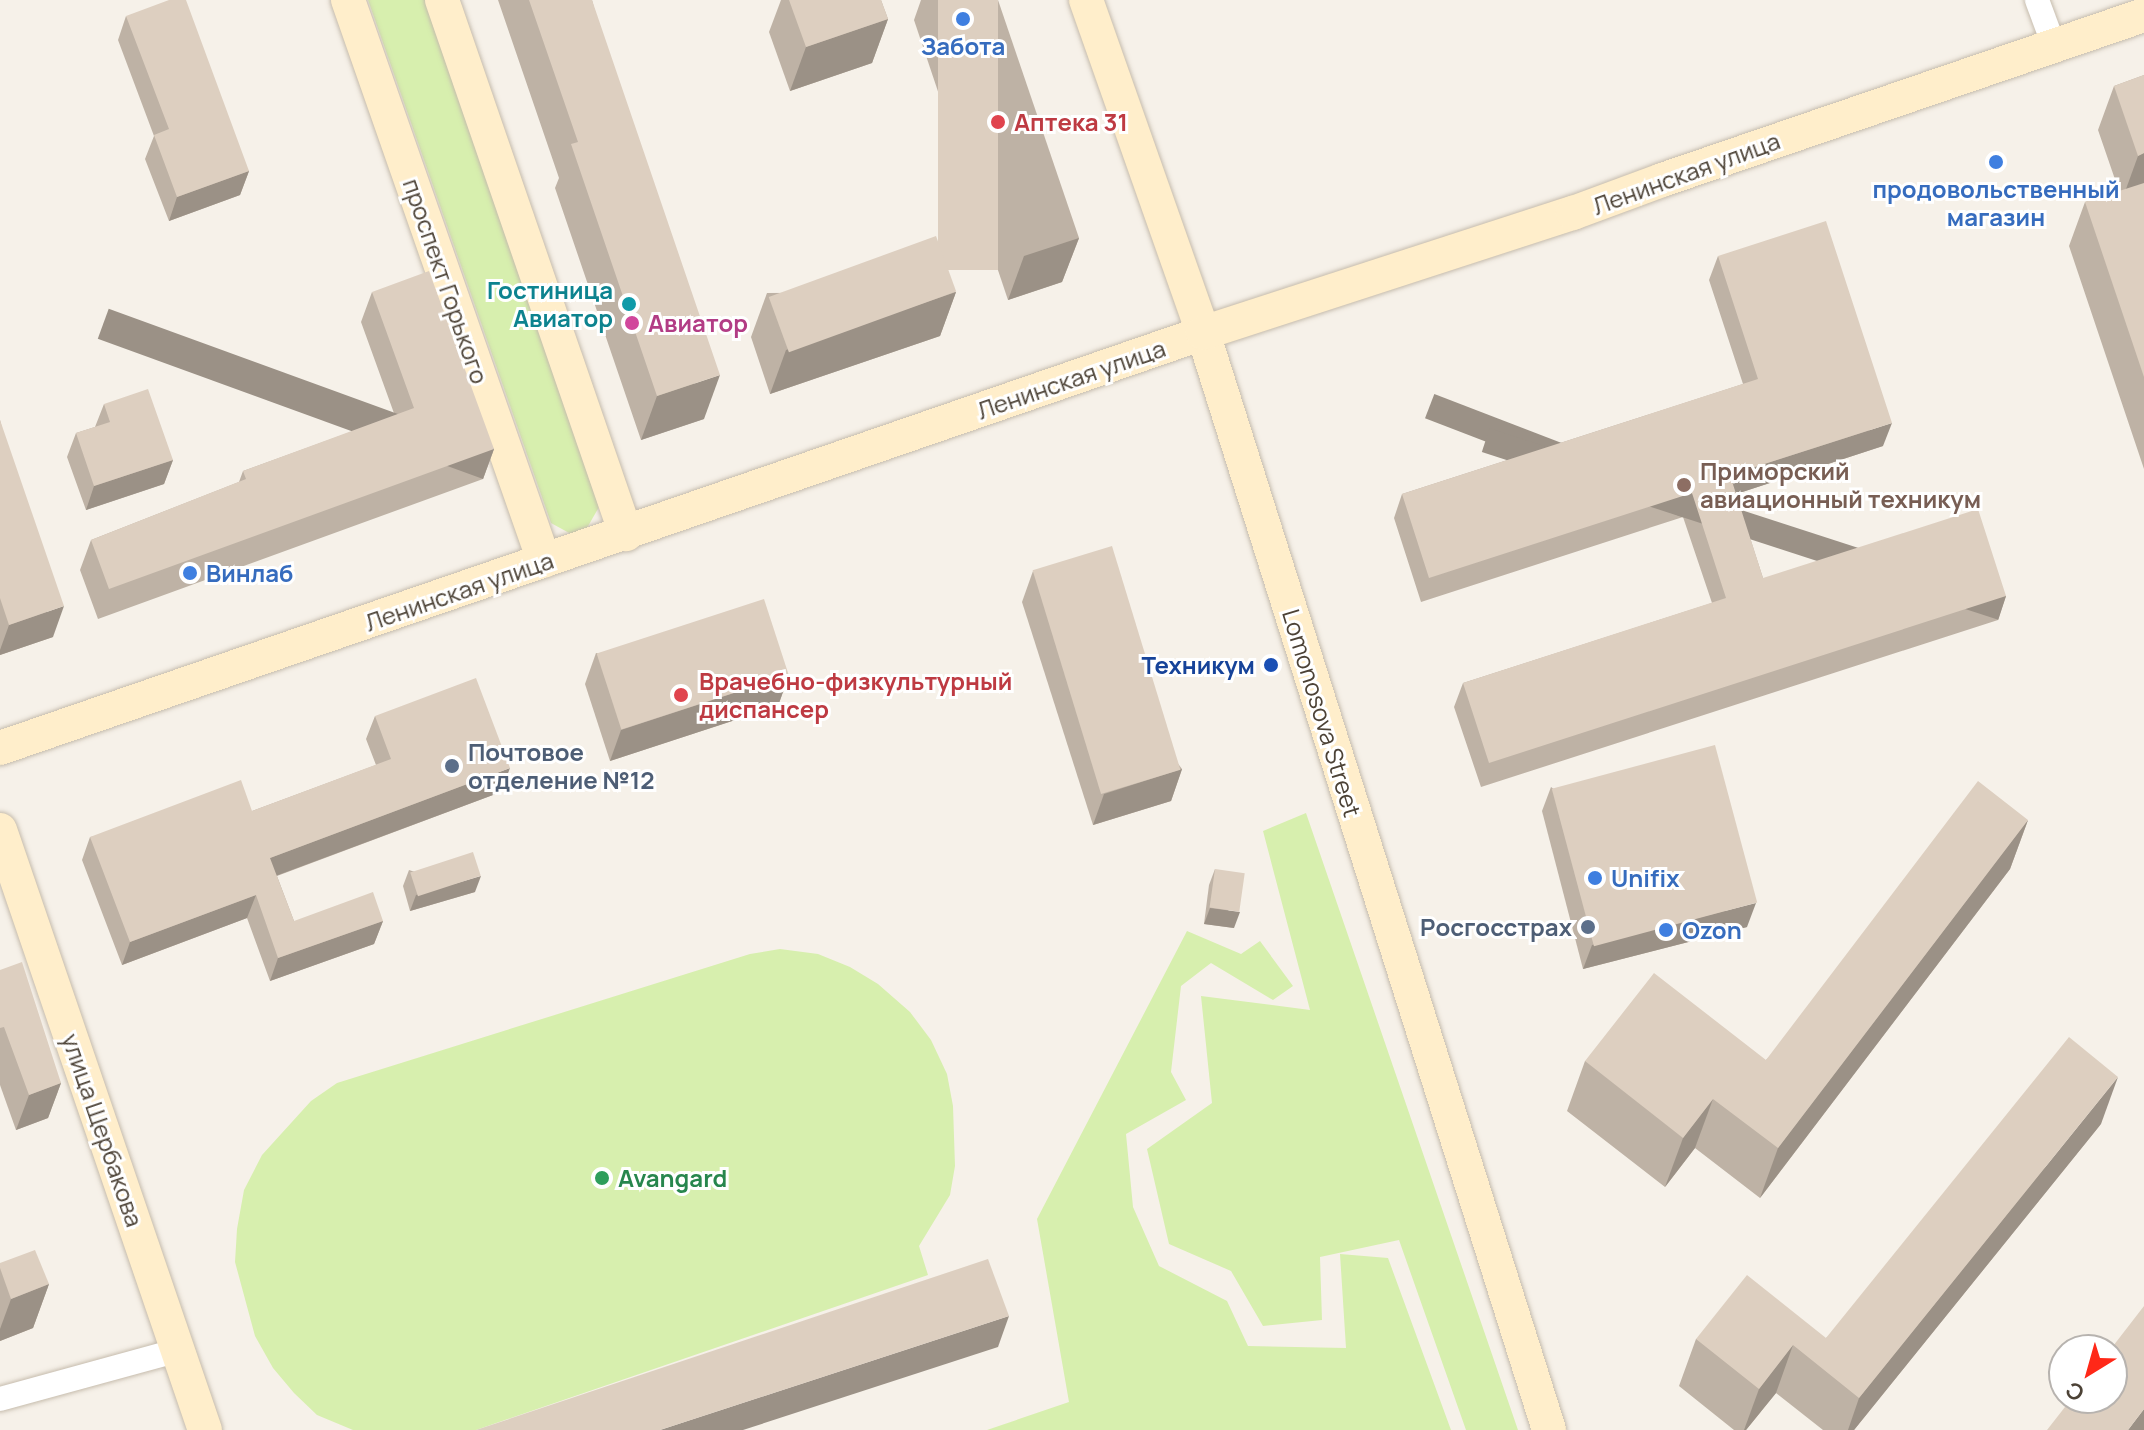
<!DOCTYPE html>
<meta charset="utf-8">
<style>
body{margin:0}
#map{position:relative;width:2144px;height:1430px;overflow:hidden;background:#f6f1e9;font-family:Manrope,sans-serif}
div>[style]{position:absolute}
.green>*{inset:0;background:#d7efae}
.roads{filter:drop-shadow(0 0 2px #c6bcad) drop-shadow(0 0 2px #c6bcad)}
.street>*{height:24px;margin:-12px;padding:0 12px;transform-origin:12px;border-radius:12px;background:#fff}
.secondary>*{height:34px;margin:-17px;padding:0 17px;transform-origin:17px;border-radius:17px;background:#ffeecb}
.wall>*{inset:0;background:#beb2a5}
.shaded-wall>*{inset:0;background:#9b9186;transform-origin:0 0}
.building>*{inset:0;background:#ddcfc0;transform-origin:0 0}
.dots>*{width:22px;height:22px;translate:-50% -50%;box-sizing:border-box;border:4px solid #fff;border-radius:50%}
span{translate:-50% -50%;white-space:nowrap;text-align:center;line-height:1.15;-webkit-text-stroke:6px #fff;paint-order:stroke}
.shop-label{font-size:24px;color:#366cbe;font-weight:700}
.left{translate:0 -50%;text-align:left}
.health-label{font-size:24px;color:#be3a42;font-weight:700}
.street-label{font-size:24px;color:#4c4236}
.culture-label{font-size:24px;color:#0d838f;font-weight:700}
.right{translate:-100% -50%;text-align:right}
.hotel-label{font-size:24px;color:#b23c85;font-weight:700}
.education-label{font-size:24px;color:#785e54;font-weight:700}
.transit-label{font-size:24px;color:#164399;font-weight:700}
.service-label{font-size:24px;color:#4e5e75;font-weight:700}
.leisure-label{font-size:24px;color:#27864d;font-weight:700}
.north{position:absolute;left:2048px;top:1334px;width:80px;height:80px;box-sizing:border-box;background:#fff;border:2px solid #b7b3af;border-radius:50%;rotate:217deg;font-size:22px;font-weight:700;line-height:32px;text-align:center;color:#4c4236}
.north::after{content:'';display:block;margin:auto;width:28px;height:36px;background:#ff2818;clip-path:polygon(50% 0,100% 100%,50% 72%,0 100%)}
</style>
<div id="map">
<div class="green">
<i style="clip-path:polygon(368px 0,425px 0,599px 507px,587px 528px,571px 534px,551px 523px)"></i>
<i style="clip-path:polygon(1306px 813px,1518px 1430px,1466px 1430px,1399px 1240px,1320px 1257px,1322px 1320px,1263px 1326px,1231px 1271px,1169px 1244px,1147px 1149px,1212px 1103px,1201px 996px,1310px 1010px,1263px 831px)"></i>
<i style="clip-path:polygon(1187px 931px,1241px 954px,1260px 941px,1293px 986px,1273px 1000px,1211px 963px,1181px 986px,1171px 1072px,1186px 1100px,1126px 1134px,1133px 1207px,1159px 1266px,1227px 1301px,1248px 1346px,1346px 1348px,1340px 1254px,1388px 1258px,1451px 1430px,987px 1430px,1069px 1402px,1037px 1219px)"></i>
<i style="clip-path:polygon(780px 949px,818px 954px,850px 967px,878px 984px,910px 1012px,931px 1040px,947px 1074px,953px 1106px,955px 1166px,950px 1195px,919px 1246px,928px 1275px,476px 1430px,353px 1430px,317px 1415px,294px 1393px,273px 1368px,255px 1336px,235px 1262px,237px 1229px,244px 1190px,262px 1155px,311px 1101px,337px 1083px,750px 954px)"></i>
</div>
<div class="roads">
<div class="street">
<i style="left:2037px;top:0;width:49px;rotate:69.7deg"></i>
<i style="left:0;top:1399px;width:186px;rotate:-15.3deg"></i>
</div>
<div class="secondary">
<i style="left:348px;top:0;width:594px;rotate:70.74deg"></i>
<i style="left:442px;top:0;width:565px;rotate:70.99deg"></i>
<i style="left:1086px;top:0;width:353px;rotate:70.6deg"></i>
<i style="left:1203px;top:333px;width:1150px;rotate:72.49deg"></i>
<i style="left:0;top:748px;width:1273px;rotate:-19.03deg"></i>
<i style="left:1203px;top:333px;width:389px;rotate:-18deg"></i>
<i style="left:1573px;top:213px;width:95px;rotate:-20.3deg"></i>
<i style="left:1662px;top:180px;width:509px;rotate:-18.9deg"></i>
<i style="left:0;top:830px;width:634px;rotate:71.14deg"></i>
</div>
</div>
<div class="wall">
<i style="clip-path:polygon(498px 0,592px 0,704px 419px,641px 440px,555px 188px,559px 178px)"></i>
<i style="clip-path:polygon(781px 0,881px 0,888px 19px,872px 63px,790px 91px,769px 32px)"></i>
<i style="clip-path:polygon(921px 0,998px 0,1079px 238px,1062px 282px,1008px 300px,914px 20px)"></i>
<i style="clip-path:polygon(126px 16px,249px 171px,240px 195px,169px 221px,145px 159px,154px 136px,118px 40px)"></i>
<i style="clip-path:polygon(2144px 75px,2144px 469px,2069px 246px,2085px 202px,2119px 191px,2098px 130px,2114px 86px)"></i>
<i style="clip-path:polygon(1718px 256px,1883px 446px,1736px 494px,1763px 578px,2006px 596px,1998px 620px,1481px 787px,1454px 707px,1463px 683px,1712px 603px,1683px 517px,1421px 602px,1394px 518px,1402px 494px,1743px 384px,1709px 280px)"></i>
<i style="clip-path:polygon(372px 292px,494px 449px,483px 479px,98px 619px,80px 570px,91px 540px,239px 482px,243px 471px,395px 416px,361px 322px)"></i>
<i style="clip-path:polygon(956px 292px,940px 336px,770px 394px,751px 337px,767px 293px)"></i>
<i style="clip-path:polygon(104px 404px,173px 460px,164px 484px,86px 510px,67px 457px,76px 433px,95px 427px)"></i>
<i style="clip-path:polygon(0 420px,53px 637px,0 655px)"></i>
<i style="clip-path:polygon(1033px 571px,1182px 769px,1171px 801px,1093px 825px,1022px 602px)"></i>
<i style="clip-path:polygon(596px 653px,789px 675px,778px 706px,610px 761px,585px 684px)"></i>
<i style="clip-path:polygon(375px 716px,501px 792px,277px 876px,294px 921px,383px 921px,374px 944px,270px 981px,247px 918px,122px 965px,82px 860px,90px 837px,252px 811px,376px 765px,366px 739px)"></i>
<i style="clip-path:polygon(1551px 787px,1747px 927px,1583px 969px,1542px 811px)"></i>
<i style="clip-path:polygon(2028px 820px,2010px 869px,1760px 1198px,1695px 1148px,1665px 1187px,1567px 1111px,1585px 1061px,1766px 1060px)"></i>
<i style="clip-path:polygon(1215px 869px,1234px 928px,1204px 924px,1209px 885px)"></i>
<i style="clip-path:polygon(409px 870px,475px 892px,410px 911px,403px 886px)"></i>
<i style="clip-path:polygon(0 970px,61px 1083px,48px 1118px,16px 1130px,0 1085px)"></i>
<i style="clip-path:polygon(2101px 1124px,1854px 1430px,1823px 1430px,1776px 1393px,1746px 1430px,1734px 1430px,1679px 1386px,1696px 1339px,1826px 1338px)"></i>
<i style="clip-path:polygon(0 1263px,49px 1284px,33px 1328px,0 1341px)"></i>
</div>
<div class="shaded-wall">
<i style="clip-path:polygon(888px 19px,872px 63px,790px 91px,806px 47px)"></i>
<i style="clip-path:polygon(2144px 153px,2144px 192px,2122px 200px,2138px 156px)"></i>
<i style="clip-path:polygon(249px 171px,240px 195px,169px 221px,177px 197px)"></i>
<i style="clip-path:polygon(1079px 238px,1062px 282px,1008px 300px,1024px 256px)"></i>
<i style="clip-path:polygon(956px 292px,940px 336px,770px 394px,786px 350px)"></i>
<i style="clip-path:polygon(720px 375px,704px 419px,641px 440px,657px 396px)"></i>
<i style="clip-path:polygon(1892px 423px,1883px 446px,1721px 499px,1730px 475px)"></i>
<i style="left:494px;top:449px;width:32px;height:410px;rotate:110deg"></i>
<i style="clip-path:polygon(173px 460px,164px 484px,86px 510px,94px 486px)"></i>
<i style="left:1692px;top:493px;width:26px;height:276px;rotate:111deg"></i>
<i style="left:2006px;top:596px;width:25px;height:543px;rotate:108deg"></i>
<i style="clip-path:polygon(64px 606px,53px 637px,0 655px,0 650px,9px 625px)"></i>
<i style="clip-path:polygon(789px 675px,778px 706px,610px 761px,621px 730px)"></i>
<i style="clip-path:polygon(510px 768px,501px 792px,262px 881px,270px 858px)"></i>
<i style="clip-path:polygon(1182px 769px,1171px 801px,1093px 825px,1104px 794px)"></i>
<i style="clip-path:polygon(2028px 820px,2010px 869px,1760px 1198px,1778px 1148px)"></i>
<i style="clip-path:polygon(481px 876px,475px 892px,410px 911px,416px 895px)"></i>
<i style="clip-path:polygon(256px 895px,247px 918px,122px 965px,130px 942px)"></i>
<i style="clip-path:polygon(1756px 903px,1747px 927px,1583px 969px,1592px 945px)"></i>
<i style="clip-path:polygon(1210px 908px,1240px 912px,1234px 928px,1204px 924px)"></i>
<i style="clip-path:polygon(383px 921px,374px 944px,270px 981px,278px 958px)"></i>
<i style="clip-path:polygon(2118px 1077px,2101px 1124px,1854px 1430px,1848px 1430px,1859px 1398px)"></i>
<i style="clip-path:polygon(61px 1083px,48px 1118px,16px 1130px,29px 1095px)"></i>
<i style="clip-path:polygon(1713px 1099px,1695px 1148px,1665px 1187px,1683px 1138px)"></i>
<i style="clip-path:polygon(49px 1284px,33px 1328px,0 1341px,0 1329px,11px 1299px)"></i>
<i style="clip-path:polygon(1009px 1316px,998px 1347px,743px 1430px,660px 1430px)"></i>
<i style="clip-path:polygon(1793px 1345px,1776px 1393px,1746px 1430px,1744px 1430px,1759px 1389px)"></i>
<i style="clip-path:polygon(2144px 1409px,2144px 1430px,2128px 1430px)"></i>
</div>
<div class="building">
<i style="clip-path:polygon(169px 0,186px 0,249px 171px,177px 197px,154px 135px,169px 129px,126px 16px)"></i>
<i style="clip-path:polygon(529px 0,592px 0,720px 375px,657px 396px,571px 144px,578px 142px)"></i>
<i style="clip-path:polygon(789px 0,881px 0,888px 19px,806px 47px)"></i>
<i style="left:938px;top:0;width:60px;height:270px"></i>
<i style="clip-path:polygon(2144px 75px,2144px 153px,2138px 156px,2114px 86px)"></i>
<i style="clip-path:polygon(2144px 183px,2144px 377px,2085px 202px)"></i>
<i style="clip-path:polygon(1826px 221px,1892px 423px,1730px 475px,1763px 578px,1978px 509px,2006px 596px,1489px 763px,1463px 683px,1726px 598px,1692px 493px,1429px 578px,1402px 494px,1758px 379px,1718px 256px)"></i>
<i style="left:936px;top:236px;width:59px;height:178px;rotate:70deg"></i>
<i style="clip-path:polygon(429px 271px,494px 449px,109px 589px,91px 540px,246px 479px,243px 471px,414px 408px,372px 292px)"></i>
<i style="clip-path:polygon(148px 389px,173px 460px,94px 486px,76px 433px,110px 422px,104px 404px)"></i>
<i style="clip-path:polygon(0 420px,64px 606px,9px 625px,0 598px)"></i>
<i style="left:1112px;top:546px;width:234px;height:83px;rotate:73deg"></i>
<i style="left:764px;top:599px;width:80px;height:176px;rotate:72deg"></i>
<i style="clip-path:polygon(476px 678px,510px 768px,270px 858px,294px 921px,373px 892px,383px 921px,278px 958px,256px 895px,130px 942px,90px 837px,241px 780px,252px 811px,391px 759px,375px 716px)"></i>
<i style="left:1715px;top:745px;width:163px;height:169px;rotate:75deg"></i>
<i style="clip-path:polygon(1978px 781px,2028px 820px,1778px 1148px,1713px 1099px,1683px 1138px,1585px 1061px,1654px 973px,1766px 1060px)"></i>
<i style="left:473px;top:852px;width:25px;height:66px;rotate:72deg"></i>
<i style="left:1215px;top:869px;width:30px;height:39px;rotate:8deg"></i>
<i style="clip-path:polygon(22px 962px,61px 1083px,29px 1095px,4px 1027px,0 1028px,0 970px)"></i>
<i style="clip-path:polygon(2069px 1037px,2118px 1077px,1859px 1398px,1793px 1345px,1759px 1389px,1696px 1339px,1747px 1275px,1826px 1338px)"></i>
<i style="clip-path:polygon(35px 1250px,49px 1284px,11px 1299px,0 1268px,0 1263px)"></i>
<i style="clip-path:polygon(988px 1259px,1009px 1316px,660px 1430px,476px 1430px)"></i>
<i style="clip-path:polygon(2144px 1306px,2144px 1409px,2128px 1430px,2047px 1430px,2072px 1398px,2112px 1398px,2112px 1350px,2110px 1350px)"></i>
</div>
<div class="dots">
<i style="left:963px;top:19px;background:#3f7fe0"></i>
<i style="left:998px;top:122px;background:#e0444e"></i>
<i style="left:1996px;top:162px;background:#3f7fe0"></i>
<i style="left:629px;top:304px;background:#0f9aa8"></i>
<i style="left:632px;top:323px;background:#d1479c"></i>
<i style="left:1684px;top:485px;background:#8d6e63"></i>
<i style="left:190px;top:573px;background:#3f7fe0"></i>
<i style="left:1271px;top:665px;background:#1a4fb4"></i>
<i style="left:681px;top:695px;background:#e0444e"></i>
<i style="left:452px;top:766px;background:#5c6f8a"></i>
<i style="left:1595px;top:878px;background:#3f7fe0"></i>
<i style="left:1588px;top:927px;background:#5c6f8a"></i>
<i style="left:1666px;top:930px;background:#3f7fe0"></i>
<i style="left:602px;top:1178px;background:#2e9e5b"></i>
</div>
<div class="shop-label">
<span style="left:963px;top:46px">Забота</span>
<span style="left:1996px;top:203px">продовольственный<br>магазин</span>
<span class="left" style="left:206px;top:573px">Винлаб</span>
<span class="left" style="left:1611px;top:878px">Unifix</span>
<span class="left" style="left:1682px;top:930px">Ozon</span>
</div>
<div class="health-label">
<span class="left" style="left:1014px;top:122px">Аптека 31</span>
<span class="left" style="left:699px;top:695px">Врачебно-физкультурный<br>диспансер</span>
</div>
<div class="street-label">
<span style="left:1686px;top:173px;rotate:-20deg">Ленинская улица</span>
<span style="left:446px;top:281px;rotate:71deg">проспект Горького</span>
<span style="left:1071px;top:379px;rotate:-19deg">Ленинская улица</span>
<span style="left:459px;top:591px;rotate:-19deg">Ленинская улица</span>
<span style="left:1322px;top:713px;rotate:73deg">Lomonosova Street</span>
<span style="left:103px;top:1130px;rotate:71deg">улица Щербакова</span>
</div>
<div class="culture-label">
<span class="right" style="left:613px;top:304px">Гостиница<br>Авиатор</span>
</div>
<div class="hotel-label">
<span class="left" style="left:648px;top:323px">Авиатор</span>
</div>
<div class="education-label">
<span class="left" style="left:1700px;top:485px">Приморский<br>авиационный техникум</span>
</div>
<div class="transit-label">
<span class="right" style="left:1255px;top:665px">Техникум</span>
</div>
<div class="service-label">
<span class="left" style="left:468px;top:766px">Почтовое<br>отделение №12</span>
<span class="right" style="left:1572px;top:927px">Росгосстрах</span>
</div>
<div class="leisure-label">
<span class="left" style="left:618px;top:1178px">Avangard</span>
</div>
<div class="north">С</div>
</div>
